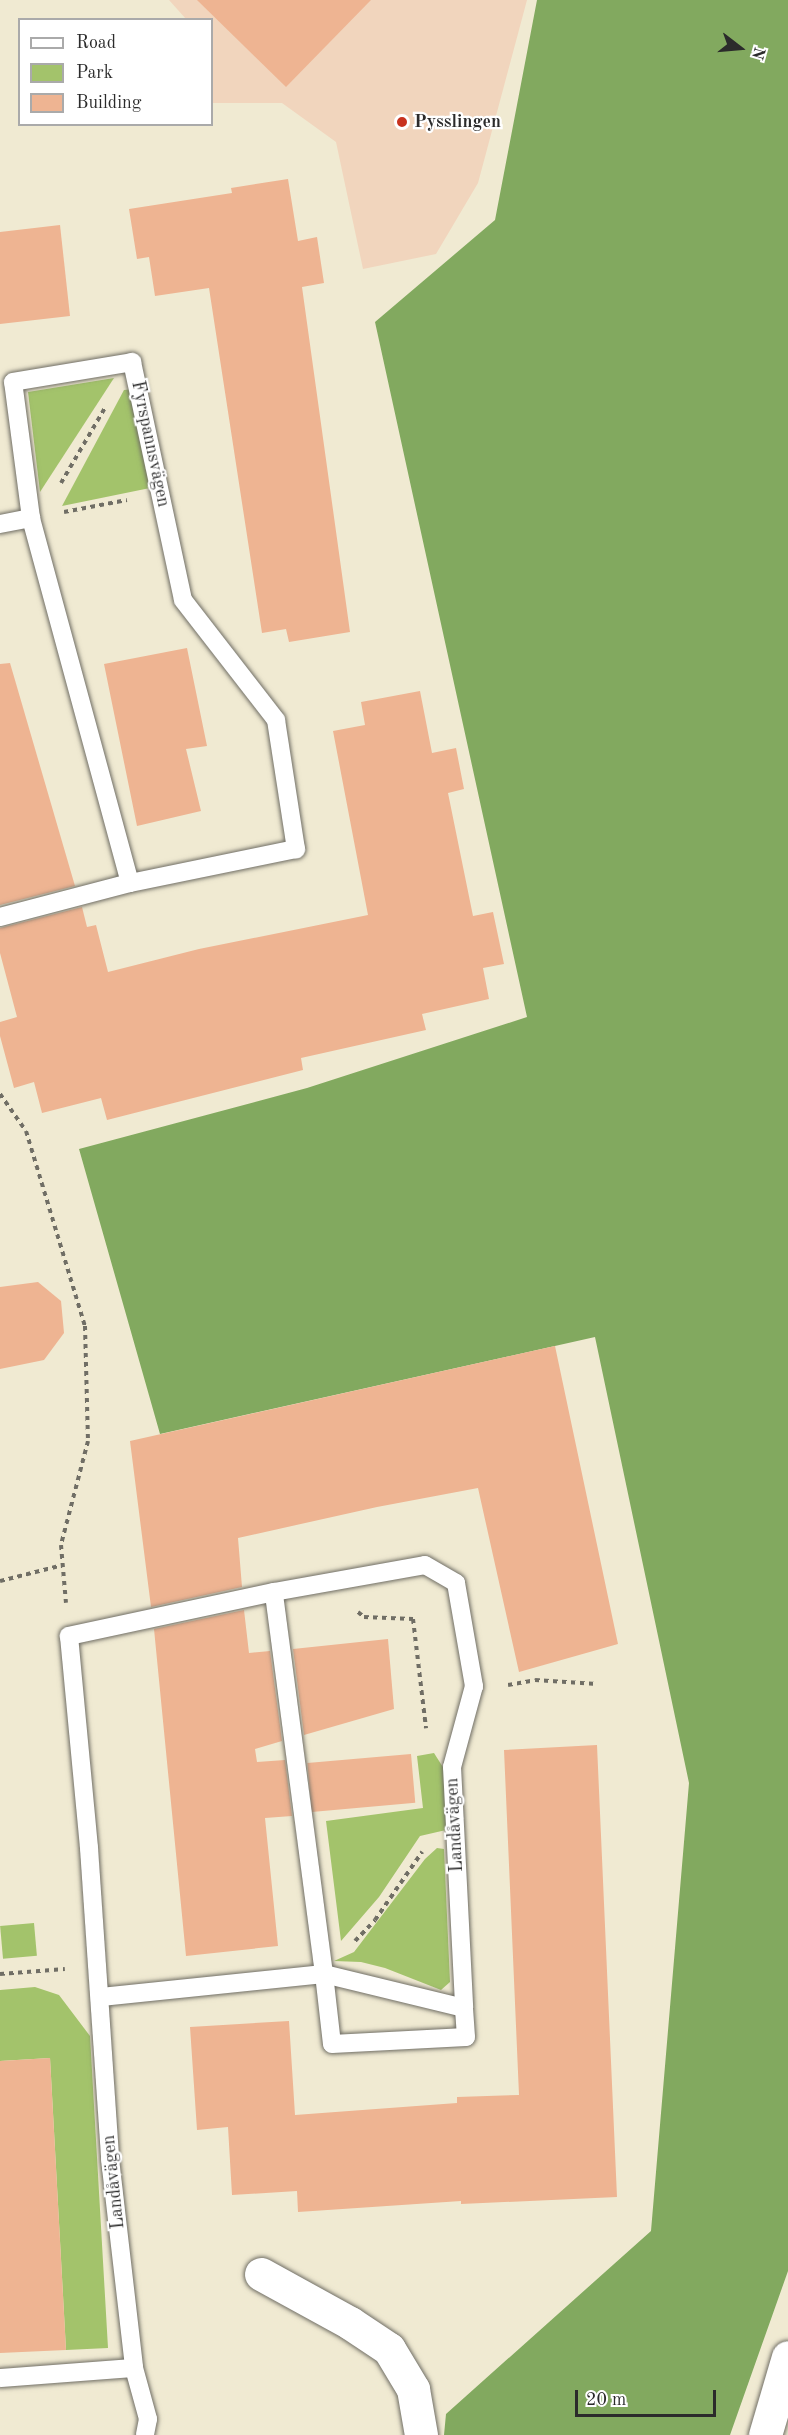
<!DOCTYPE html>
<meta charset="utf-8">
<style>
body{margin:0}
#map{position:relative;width:788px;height:2435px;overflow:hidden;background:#f0ead2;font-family:"Old Standard TT",serif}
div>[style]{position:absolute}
.built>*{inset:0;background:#f1d5bd}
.green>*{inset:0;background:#a3c36b;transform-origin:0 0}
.forest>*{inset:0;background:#82a95f}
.building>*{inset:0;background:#eeb492;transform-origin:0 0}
.path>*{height:4px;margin-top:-2px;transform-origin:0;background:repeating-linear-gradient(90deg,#706e65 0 4.5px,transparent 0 9px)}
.roads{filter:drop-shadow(0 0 2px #706e65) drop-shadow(0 0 2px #706e65)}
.service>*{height:18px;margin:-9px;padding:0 9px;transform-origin:9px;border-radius:9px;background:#fff}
.minor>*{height:33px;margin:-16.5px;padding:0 16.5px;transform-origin:16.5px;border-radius:16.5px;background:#fff}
.tertiary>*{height:33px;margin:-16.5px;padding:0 16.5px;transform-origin:16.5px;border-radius:16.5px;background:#fff}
.dots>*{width:16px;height:16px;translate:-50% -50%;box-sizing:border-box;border:3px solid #fff;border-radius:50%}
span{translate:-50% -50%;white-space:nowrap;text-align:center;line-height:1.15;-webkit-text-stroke:4.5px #fff;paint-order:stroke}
.poi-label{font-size:18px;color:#2b2b2b;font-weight:700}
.left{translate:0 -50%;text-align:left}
.street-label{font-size:18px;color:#2b2b2b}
.legend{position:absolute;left:18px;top:18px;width:195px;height:108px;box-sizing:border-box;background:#fff;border:2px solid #aaa;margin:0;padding:8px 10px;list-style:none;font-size:18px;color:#2b2b2b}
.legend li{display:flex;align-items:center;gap:12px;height:30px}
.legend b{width:30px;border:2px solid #aaa}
.north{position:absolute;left:710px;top:18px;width:60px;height:60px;-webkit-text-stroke:4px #fff;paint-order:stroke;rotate:106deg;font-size:16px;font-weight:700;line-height:24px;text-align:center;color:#2b2b2b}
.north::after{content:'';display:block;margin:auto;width:21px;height:27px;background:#2b2b2b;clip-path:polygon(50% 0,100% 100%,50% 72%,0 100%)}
.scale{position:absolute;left:575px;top:2390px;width:141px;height:27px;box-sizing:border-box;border:3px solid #2b2b2b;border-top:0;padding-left:8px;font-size:18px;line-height:21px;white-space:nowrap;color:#2b2b2b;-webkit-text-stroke:4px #fff;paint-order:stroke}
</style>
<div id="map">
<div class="built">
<i style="clip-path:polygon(169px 0,527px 0,478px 183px,436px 254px,363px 269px,336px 142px,282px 103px,212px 103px,212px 20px,186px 19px)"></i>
</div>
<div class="green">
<i style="clip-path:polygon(114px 378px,40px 492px,28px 392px)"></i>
<i style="clip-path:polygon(135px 389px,150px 488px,62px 506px,124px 390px)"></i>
<i style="clip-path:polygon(434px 1753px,446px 1772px,446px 1830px,420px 1836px,379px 1897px,341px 1941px,326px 1821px,423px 1808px,417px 1756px)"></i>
<i style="clip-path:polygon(437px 1848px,444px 1849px,450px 1982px,441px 1990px,385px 1968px,361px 1962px,334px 1961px,354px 1952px,425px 1859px)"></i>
<i style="left:34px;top:1923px;width:33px;height:34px;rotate:85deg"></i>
<i style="clip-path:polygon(35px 1987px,59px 1995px,90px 2036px,108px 2348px,66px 2350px,50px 2058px,0 2061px,0 1990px)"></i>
</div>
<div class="forest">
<i style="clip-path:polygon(537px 0,788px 0,788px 2271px,730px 2435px,444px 2435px,446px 2414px,651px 2231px,689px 1783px,595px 1337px,160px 1434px,79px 1149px,307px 1088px,527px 1017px,375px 322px,495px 220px)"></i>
</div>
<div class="building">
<i style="clip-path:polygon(197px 0,371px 0,286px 87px)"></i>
<i style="clip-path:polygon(288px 179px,298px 241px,317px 237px,324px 283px,302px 287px,350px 632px,289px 642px,286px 629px,262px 633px,209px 288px,155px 296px,149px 257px,137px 259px,129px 209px,232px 193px,231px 188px)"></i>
<i style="clip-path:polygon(60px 225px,70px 316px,0 324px,0 232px)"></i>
<i style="clip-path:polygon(187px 648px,207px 746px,186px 749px,201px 811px,137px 826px,104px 664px)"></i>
<i style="clip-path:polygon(10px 663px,75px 886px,0 905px,0 664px)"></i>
<i style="clip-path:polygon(420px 691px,432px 753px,456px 748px,464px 789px,448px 793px,473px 916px,493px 912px,504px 964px,483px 968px,489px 999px,422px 1014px,426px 1030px,301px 1058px,303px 1070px,107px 1120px,101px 1098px,42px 1113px,34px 1082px,14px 1088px,0 1036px,0 1022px,17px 1017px,0 953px,0 928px,82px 907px,87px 927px,96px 925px,108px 972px,199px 949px,368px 915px,333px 731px,365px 725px,361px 702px)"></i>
<i style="clip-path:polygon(38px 1282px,61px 1301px,64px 1333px,44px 1360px,0 1369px,0 1287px)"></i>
<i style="clip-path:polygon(555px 1346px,618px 1644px,519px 1672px,478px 1488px,377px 1507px,238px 1538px,242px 1587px,151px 1607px,130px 1441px)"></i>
<i style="clip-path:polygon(244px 1610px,249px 1653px,270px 1651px,282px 1741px,255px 1749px,257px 1762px,285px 1760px,292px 1816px,265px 1818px,278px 1946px,186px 1956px,154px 1629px)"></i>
<i style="clip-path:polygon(388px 1639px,394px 1709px,304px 1735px,293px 1649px)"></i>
<i style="clip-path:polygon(597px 1745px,617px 2197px,461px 2204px,461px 2201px,298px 2212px,297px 2191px,232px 2195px,228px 2127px,197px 2130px,190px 2027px,289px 2021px,295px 2115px,457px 2103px,457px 2097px,519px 2095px,504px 1750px)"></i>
<i style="left:411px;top:1754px;width:49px;height:104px;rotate:85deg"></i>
<i style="clip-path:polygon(50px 2058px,66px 2350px,0 2353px,0 2061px)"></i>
</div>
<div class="path">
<i style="left:61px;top:483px;width:89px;rotate:-59.7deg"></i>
<i style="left:64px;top:512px;width:64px;rotate:-10.8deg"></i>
<i style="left:0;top:1094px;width:45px;rotate:54.9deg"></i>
<i style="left:26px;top:1131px;width:204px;rotate:73.2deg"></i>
<i style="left:85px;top:1326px;width:115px;rotate:88.5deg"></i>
<i style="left:88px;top:1441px;width:107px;rotate:104.6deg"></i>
<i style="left:61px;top:1545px;width:58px;rotate:85.1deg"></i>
<i style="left:0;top:1581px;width:65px;rotate:-14.3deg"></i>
<i style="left:358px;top:1612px;width:8px;rotate:40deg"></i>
<i style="left:364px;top:1617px;width:49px;rotate:2.3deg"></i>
<i style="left:413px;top:1619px;width:110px;rotate:83.2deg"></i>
<i style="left:508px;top:1685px;width:27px;rotate:-10deg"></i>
<i style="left:535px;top:1680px;width:62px;rotate:3.7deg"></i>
<i style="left:355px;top:1941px;width:29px;rotate:-46deg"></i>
<i style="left:375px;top:1920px;width:83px;rotate:-55.3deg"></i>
<i style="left:0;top:1974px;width:65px;rotate:-4.4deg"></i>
</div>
<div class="roads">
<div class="service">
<i style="left:132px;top:362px;width:243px;rotate:77.9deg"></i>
<i style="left:183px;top:600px;width:152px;rotate:52.2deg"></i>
<i style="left:276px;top:720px;width:131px;rotate:81.2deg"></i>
<i style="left:296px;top:849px;width:169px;rotate:168.4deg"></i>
<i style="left:130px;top:883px;width:378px;rotate:-105.2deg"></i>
<i style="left:31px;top:518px;width:137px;rotate:-97.5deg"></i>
<i style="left:13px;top:382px;width:121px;rotate:-9.5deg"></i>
<i style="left:0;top:524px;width:32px;rotate:-11deg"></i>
<i style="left:0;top:917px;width:134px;rotate:-14.7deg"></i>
<i style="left:274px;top:1592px;width:153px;rotate:-10.1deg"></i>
<i style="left:425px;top:1565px;width:36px;rotate:30deg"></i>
<i style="left:456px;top:1583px;width:105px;rotate:80.1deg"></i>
<i style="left:474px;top:1686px;width:84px;rotate:105.2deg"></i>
<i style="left:452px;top:1767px;width:241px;rotate:87.1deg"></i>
<i style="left:464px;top:2008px;width:144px;rotate:-166.3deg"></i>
<i style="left:324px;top:1974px;width:70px;rotate:83.5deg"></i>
<i style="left:332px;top:2044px;width:134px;rotate:-3deg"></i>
<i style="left:466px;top:2037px;width:29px;rotate:-94deg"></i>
<i style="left:101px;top:1997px;width:224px;rotate:-5.9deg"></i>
<i style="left:324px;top:1974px;width:385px;rotate:-97.5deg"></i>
<i style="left:274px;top:1592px;width:210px;rotate:167.9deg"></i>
<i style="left:69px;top:1636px;width:213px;rotate:84.6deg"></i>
<i style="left:89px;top:1848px;width:312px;rotate:86.1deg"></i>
<i style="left:110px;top:2159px;width:210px;rotate:83.4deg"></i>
<i style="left:134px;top:2368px;width:53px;rotate:74.6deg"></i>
<i style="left:148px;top:2419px;width:16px;rotate:101deg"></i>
<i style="left:0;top:2378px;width:134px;rotate:-4.3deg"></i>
</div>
<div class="minor">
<i style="left:261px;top:2274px;width:102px;rotate:28.8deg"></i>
<i style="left:350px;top:2323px;width:47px;rotate:33.7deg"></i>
<i style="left:389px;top:2349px;width:47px;rotate:59deg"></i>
<i style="left:413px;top:2389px;width:47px;rotate:80.1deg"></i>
</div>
<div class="tertiary">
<i style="left:765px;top:2435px;width:81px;rotate:-73.6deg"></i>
</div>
</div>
<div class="dots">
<i style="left:402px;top:122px;background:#c8321e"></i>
</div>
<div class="poi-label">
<span class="left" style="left:414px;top:122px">Pysslingen</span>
</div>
<div class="street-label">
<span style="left:150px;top:444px;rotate:78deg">Fyrspannsvägen</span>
<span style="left:455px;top:1825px;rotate:-93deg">Landåvägen</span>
<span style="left:114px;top:2182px;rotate:-96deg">Landåvägen</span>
</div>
<ul class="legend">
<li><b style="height:8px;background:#fff"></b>Road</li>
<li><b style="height:16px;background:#a3c36b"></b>Park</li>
<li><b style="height:16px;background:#eeb492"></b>Building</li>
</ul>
<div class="north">N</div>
<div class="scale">20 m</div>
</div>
